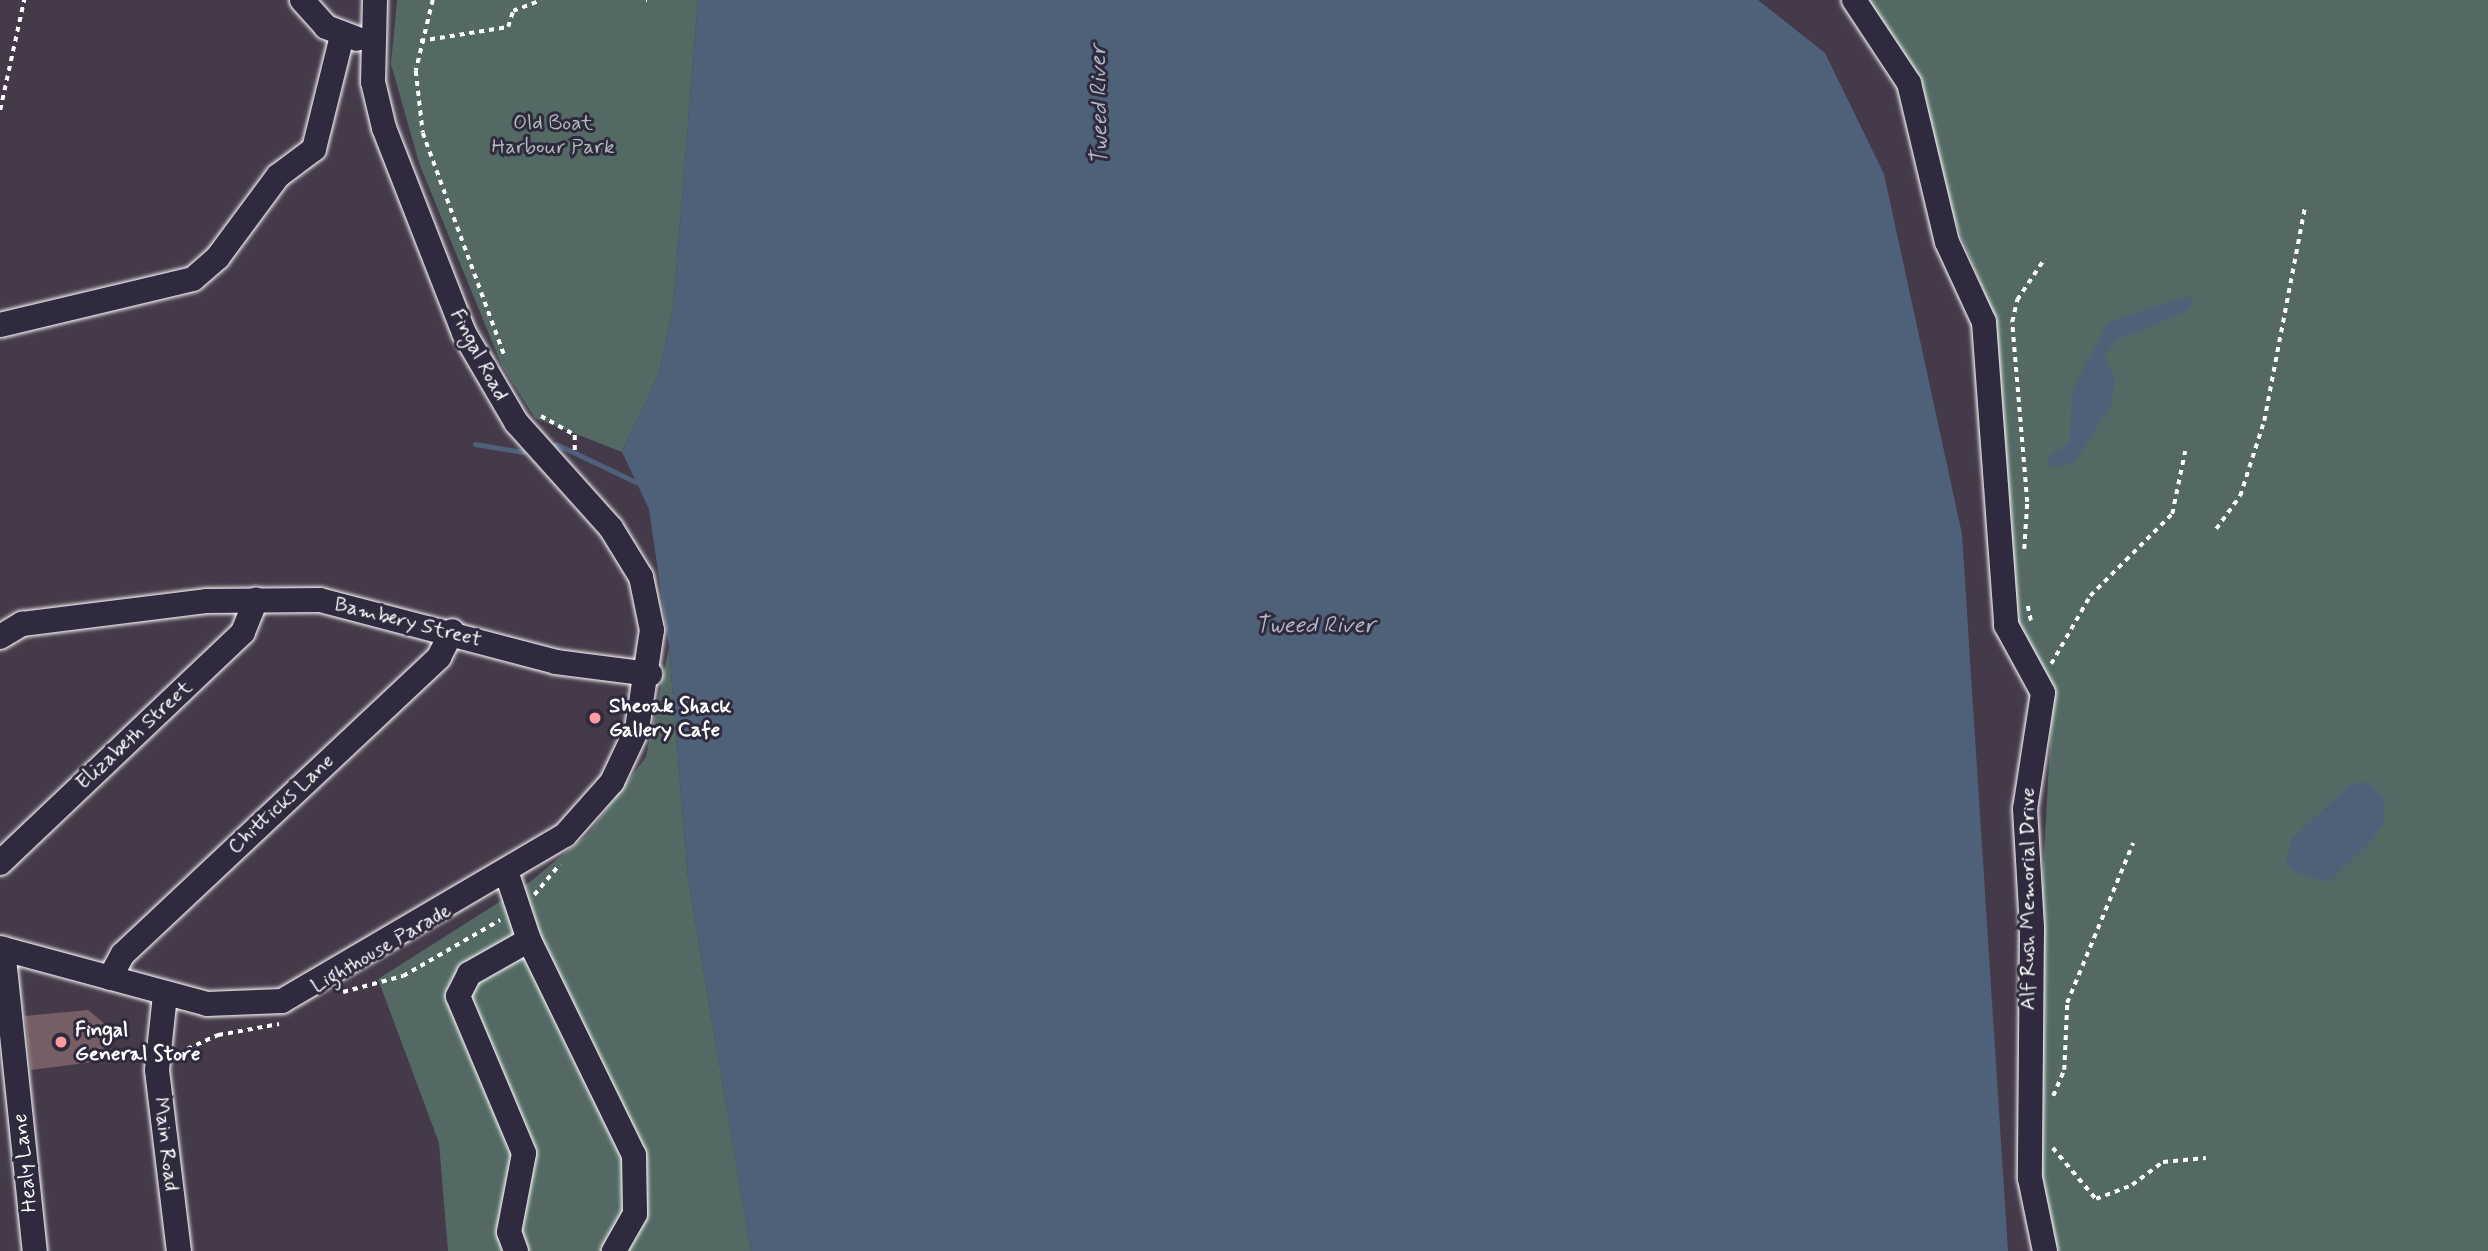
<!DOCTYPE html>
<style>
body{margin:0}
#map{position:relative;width:2488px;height:1251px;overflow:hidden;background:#443a49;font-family:Mynerve,sans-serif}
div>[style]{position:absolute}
.green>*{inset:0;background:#546963}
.water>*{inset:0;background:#4f6079}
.stream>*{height:5px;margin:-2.5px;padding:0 2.5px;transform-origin:2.5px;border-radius:2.5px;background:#4f6079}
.building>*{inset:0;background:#755f64}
.path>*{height:3.5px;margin-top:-1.75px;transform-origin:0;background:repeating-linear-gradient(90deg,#fff 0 5px,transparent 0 10px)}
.roads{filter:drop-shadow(0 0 2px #fff) drop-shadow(0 0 2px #fff)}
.minor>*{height:24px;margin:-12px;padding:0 12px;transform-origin:12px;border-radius:12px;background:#2f2a3d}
.dots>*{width:19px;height:19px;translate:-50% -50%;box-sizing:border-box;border:4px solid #2f2a3d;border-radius:50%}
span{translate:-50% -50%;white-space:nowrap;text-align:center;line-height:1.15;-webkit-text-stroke:6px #2f2a3d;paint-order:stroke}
.park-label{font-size:21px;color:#b2bcb9}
.street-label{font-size:21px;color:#fff}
.poi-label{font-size:21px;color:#fff;font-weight:700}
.left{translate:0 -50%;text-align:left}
.water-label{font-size:23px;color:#b0b7c3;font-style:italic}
</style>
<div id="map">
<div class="green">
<i style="clip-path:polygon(397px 0,698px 0,673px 309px,658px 376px,622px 452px,535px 418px,502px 366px,419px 163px,391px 64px)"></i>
<i style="clip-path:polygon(1865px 0,2488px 0,2488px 1251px,2054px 1251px,2039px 1155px,2036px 999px,2053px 691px,2017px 620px,1999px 371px,1984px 292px)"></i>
<i style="clip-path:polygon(669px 647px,688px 878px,751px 1251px,448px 1251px,439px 1143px,378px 979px,526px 885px,588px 834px,646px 757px)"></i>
</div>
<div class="water">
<i style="clip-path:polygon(698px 0,1758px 0,1825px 53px,1884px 174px,1962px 534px,2008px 1251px,751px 1251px,688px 878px,669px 647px,649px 509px,622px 452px,658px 376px,673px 309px)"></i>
<i style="clip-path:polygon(2188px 296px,2194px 303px,2186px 311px,2116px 340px,2104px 358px,2115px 379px,2111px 405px,2074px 463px,2050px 468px,2048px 458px,2070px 442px,2072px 392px,2107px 323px)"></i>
<i style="clip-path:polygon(2367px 782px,2385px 799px,2383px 824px,2373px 839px,2329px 882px,2294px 872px,2286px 864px,2292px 839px,2351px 784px)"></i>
</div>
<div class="stream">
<i style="left:475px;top:444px;width:49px;rotate:9.5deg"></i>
<i style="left:556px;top:444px;width:89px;rotate:25.4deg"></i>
</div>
<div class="building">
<i style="clip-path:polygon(88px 1010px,105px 1024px,109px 1060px,31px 1070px,25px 1016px)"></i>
</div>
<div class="path">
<i style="left:433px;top:0;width:73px;rotate:103.5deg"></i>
<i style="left:416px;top:71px;width:62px;rotate:83.6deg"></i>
<i style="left:423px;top:133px;width:239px;rotate:69.9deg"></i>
<i style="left:646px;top:0;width:1px"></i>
<i style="left:420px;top:41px;width:89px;rotate:-9deg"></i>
<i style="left:508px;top:27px;width:17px;rotate:-73deg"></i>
<i style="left:513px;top:11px;width:30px;rotate:-21deg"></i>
<i style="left:0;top:110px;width:113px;rotate:-77.7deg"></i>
<i style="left:541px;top:416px;width:39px;rotate:29deg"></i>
<i style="left:575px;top:435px;width:19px;rotate:90deg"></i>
<i style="left:2216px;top:529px;width:41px;rotate:-54deg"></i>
<i style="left:2240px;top:496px;width:79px;rotate:-72.3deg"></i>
<i style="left:2264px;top:421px;width:218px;rotate:-79.2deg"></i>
<i style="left:2024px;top:549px;width:47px;rotate:-86.3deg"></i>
<i style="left:2027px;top:502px;width:181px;rotate:-94.8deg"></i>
<i style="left:2012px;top:322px;width:23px;rotate:-77deg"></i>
<i style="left:2017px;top:300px;width:50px;rotate:-56.3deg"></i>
<i style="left:2028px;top:606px;width:19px;rotate:78deg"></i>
<i style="left:2051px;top:664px;width:78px;rotate:-60.2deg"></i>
<i style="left:2090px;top:596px;width:116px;rotate:-45deg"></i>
<i style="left:2172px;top:514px;width:64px;rotate:-78.3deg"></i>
<i style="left:534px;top:895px;width:40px;rotate:-50deg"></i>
<i style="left:343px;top:992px;width:62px;rotate:-14.9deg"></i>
<i style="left:403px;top:976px;width:112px;rotate:-30deg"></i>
<i style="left:178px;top:1053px;width:44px;rotate:-24.2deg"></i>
<i style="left:218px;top:1035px;width:62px;rotate:-10.2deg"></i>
<i style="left:2053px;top:1096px;width:28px;rotate:-67deg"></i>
<i style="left:2064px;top:1070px;width:67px;rotate:-87.4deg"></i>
<i style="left:2067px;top:1003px;width:173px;rotate:-67.6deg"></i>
<i style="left:2053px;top:1148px;width:67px;rotate:49.9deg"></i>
<i style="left:2096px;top:1199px;width:39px;rotate:-21deg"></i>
<i style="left:2132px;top:1185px;width:39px;rotate:-37deg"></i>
<i style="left:2163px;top:1162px;width:43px;rotate:-5.3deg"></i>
</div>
<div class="roads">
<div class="minor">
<i style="left:302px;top:0;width:36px;rotate:48deg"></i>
<i style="left:326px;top:27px;width:33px;rotate:21deg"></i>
<i style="left:1854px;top:0;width:100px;rotate:56.5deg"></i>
<i style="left:1909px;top:83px;width:163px;rotate:76.6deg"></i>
<i style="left:1947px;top:242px;width:88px;rotate:65.2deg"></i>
<i style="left:1984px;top:322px;width:304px;rotate:85.8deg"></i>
<i style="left:2006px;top:625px;width:77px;rotate:61.4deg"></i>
<i style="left:2043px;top:693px;width:117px;rotate:98.8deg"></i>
<i style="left:2025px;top:809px;width:119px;rotate:86.6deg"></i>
<i style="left:2032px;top:928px;width:250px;rotate:90.5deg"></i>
<i style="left:2030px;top:1178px;width:75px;rotate:78.4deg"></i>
<i style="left:0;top:325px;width:198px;rotate:-13.4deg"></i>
<i style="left:193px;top:279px;width:33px;rotate:-41deg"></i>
<i style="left:218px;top:257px;width:101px;rotate:-53.5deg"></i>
<i style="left:278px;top:176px;width:45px;rotate:-36.9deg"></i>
<i style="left:314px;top:149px;width:116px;rotate:-76.1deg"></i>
<i style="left:0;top:637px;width:26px;rotate:-31deg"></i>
<i style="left:22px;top:624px;width:185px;rotate:-7.1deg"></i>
<i style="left:206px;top:601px;width:114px;rotate:-0.5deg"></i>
<i style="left:320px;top:600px;width:244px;rotate:14.7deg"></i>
<i style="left:556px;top:662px;width:95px;rotate:7.3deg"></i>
<i style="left:0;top:863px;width:335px;rotate:-43.5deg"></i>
<i style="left:243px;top:632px;width:35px;rotate:-68deg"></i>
<i style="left:507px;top:874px;width:70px;rotate:71.6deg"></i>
<i style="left:529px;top:940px;width:239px;rotate:64deg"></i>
<i style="left:634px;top:1155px;width:59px;rotate:89deg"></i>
<i style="left:635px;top:1214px;width:43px;rotate:119.6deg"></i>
<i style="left:0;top:948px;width:214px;rotate:15.1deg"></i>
<i style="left:207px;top:1004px;width:75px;rotate:-2.3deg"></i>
<i style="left:282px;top:1001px;width:328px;rotate:-30.4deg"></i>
<i style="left:565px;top:835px;width:71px;rotate:-48.4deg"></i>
<i style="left:612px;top:782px;width:59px;rotate:-64.7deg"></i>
<i style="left:637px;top:729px;width:100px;rotate:-81.4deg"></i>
<i style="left:652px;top:630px;width:54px;rotate:-101.7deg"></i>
<i style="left:641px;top:577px;width:57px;rotate:-121.5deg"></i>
<i style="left:611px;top:528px;width:142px;rotate:-131.9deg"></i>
<i style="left:516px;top:422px;width:103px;rotate:-120.3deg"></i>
<i style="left:464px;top:333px;width:220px;rotate:-111.3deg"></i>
<i style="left:384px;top:128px;width:47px;rotate:-103.4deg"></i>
<i style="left:373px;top:82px;width:82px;rotate:-88.6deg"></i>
<i style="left:3px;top:949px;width:304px;rotate:84deg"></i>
<i style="left:110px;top:978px;width:27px;rotate:-62deg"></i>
<i style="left:123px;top:954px;width:434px;rotate:-43.2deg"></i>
<i style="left:439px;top:657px;width:29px;rotate:-63deg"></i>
<i style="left:165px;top:995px;width:75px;rotate:96.1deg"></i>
<i style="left:157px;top:1070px;width:182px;rotate:83.1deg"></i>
<i style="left:516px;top:1251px;width:20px;rotate:-110deg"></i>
<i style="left:509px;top:1232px;width:80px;rotate:-79.2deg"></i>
<i style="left:524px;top:1153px;width:170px;rotate:-112.8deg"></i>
<i style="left:458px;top:996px;width:25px;rotate:-63deg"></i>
<i style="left:469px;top:974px;width:69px;rotate:-29.5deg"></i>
</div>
</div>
<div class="dots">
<i style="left:595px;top:718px;background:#ff9aa2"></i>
<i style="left:61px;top:1042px;background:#ff9aa2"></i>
</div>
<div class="park-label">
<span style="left:553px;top:135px">Old Boat<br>Harbour Park</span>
</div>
<div class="street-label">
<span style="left:479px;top:355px;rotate:62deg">Fingal Road</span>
<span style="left:408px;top:622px;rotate:14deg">Bambery Street</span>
<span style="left:134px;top:735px;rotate:-43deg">Elizabeth Street</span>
<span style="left:281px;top:804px;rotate:-43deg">Chitticks Lane</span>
<span style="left:2028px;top:899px;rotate:-90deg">Alf Rush Memorial Drive</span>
<span style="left:381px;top:948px;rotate:-30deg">Lighthouse Parade</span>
<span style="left:166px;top:1144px;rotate:83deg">Main Road</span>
<span style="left:25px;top:1163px;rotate:-96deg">Healy Lane</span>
</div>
<div class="poi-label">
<span class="left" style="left:609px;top:718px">Sheoak Shack<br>Gallery Cafe</span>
<span class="left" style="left:75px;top:1042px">Fingal<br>General Store</span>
</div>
<div class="water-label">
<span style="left:1100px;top:105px;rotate:-91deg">Tweed River</span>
<span style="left:1315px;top:626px">Tweed River</span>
</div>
</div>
